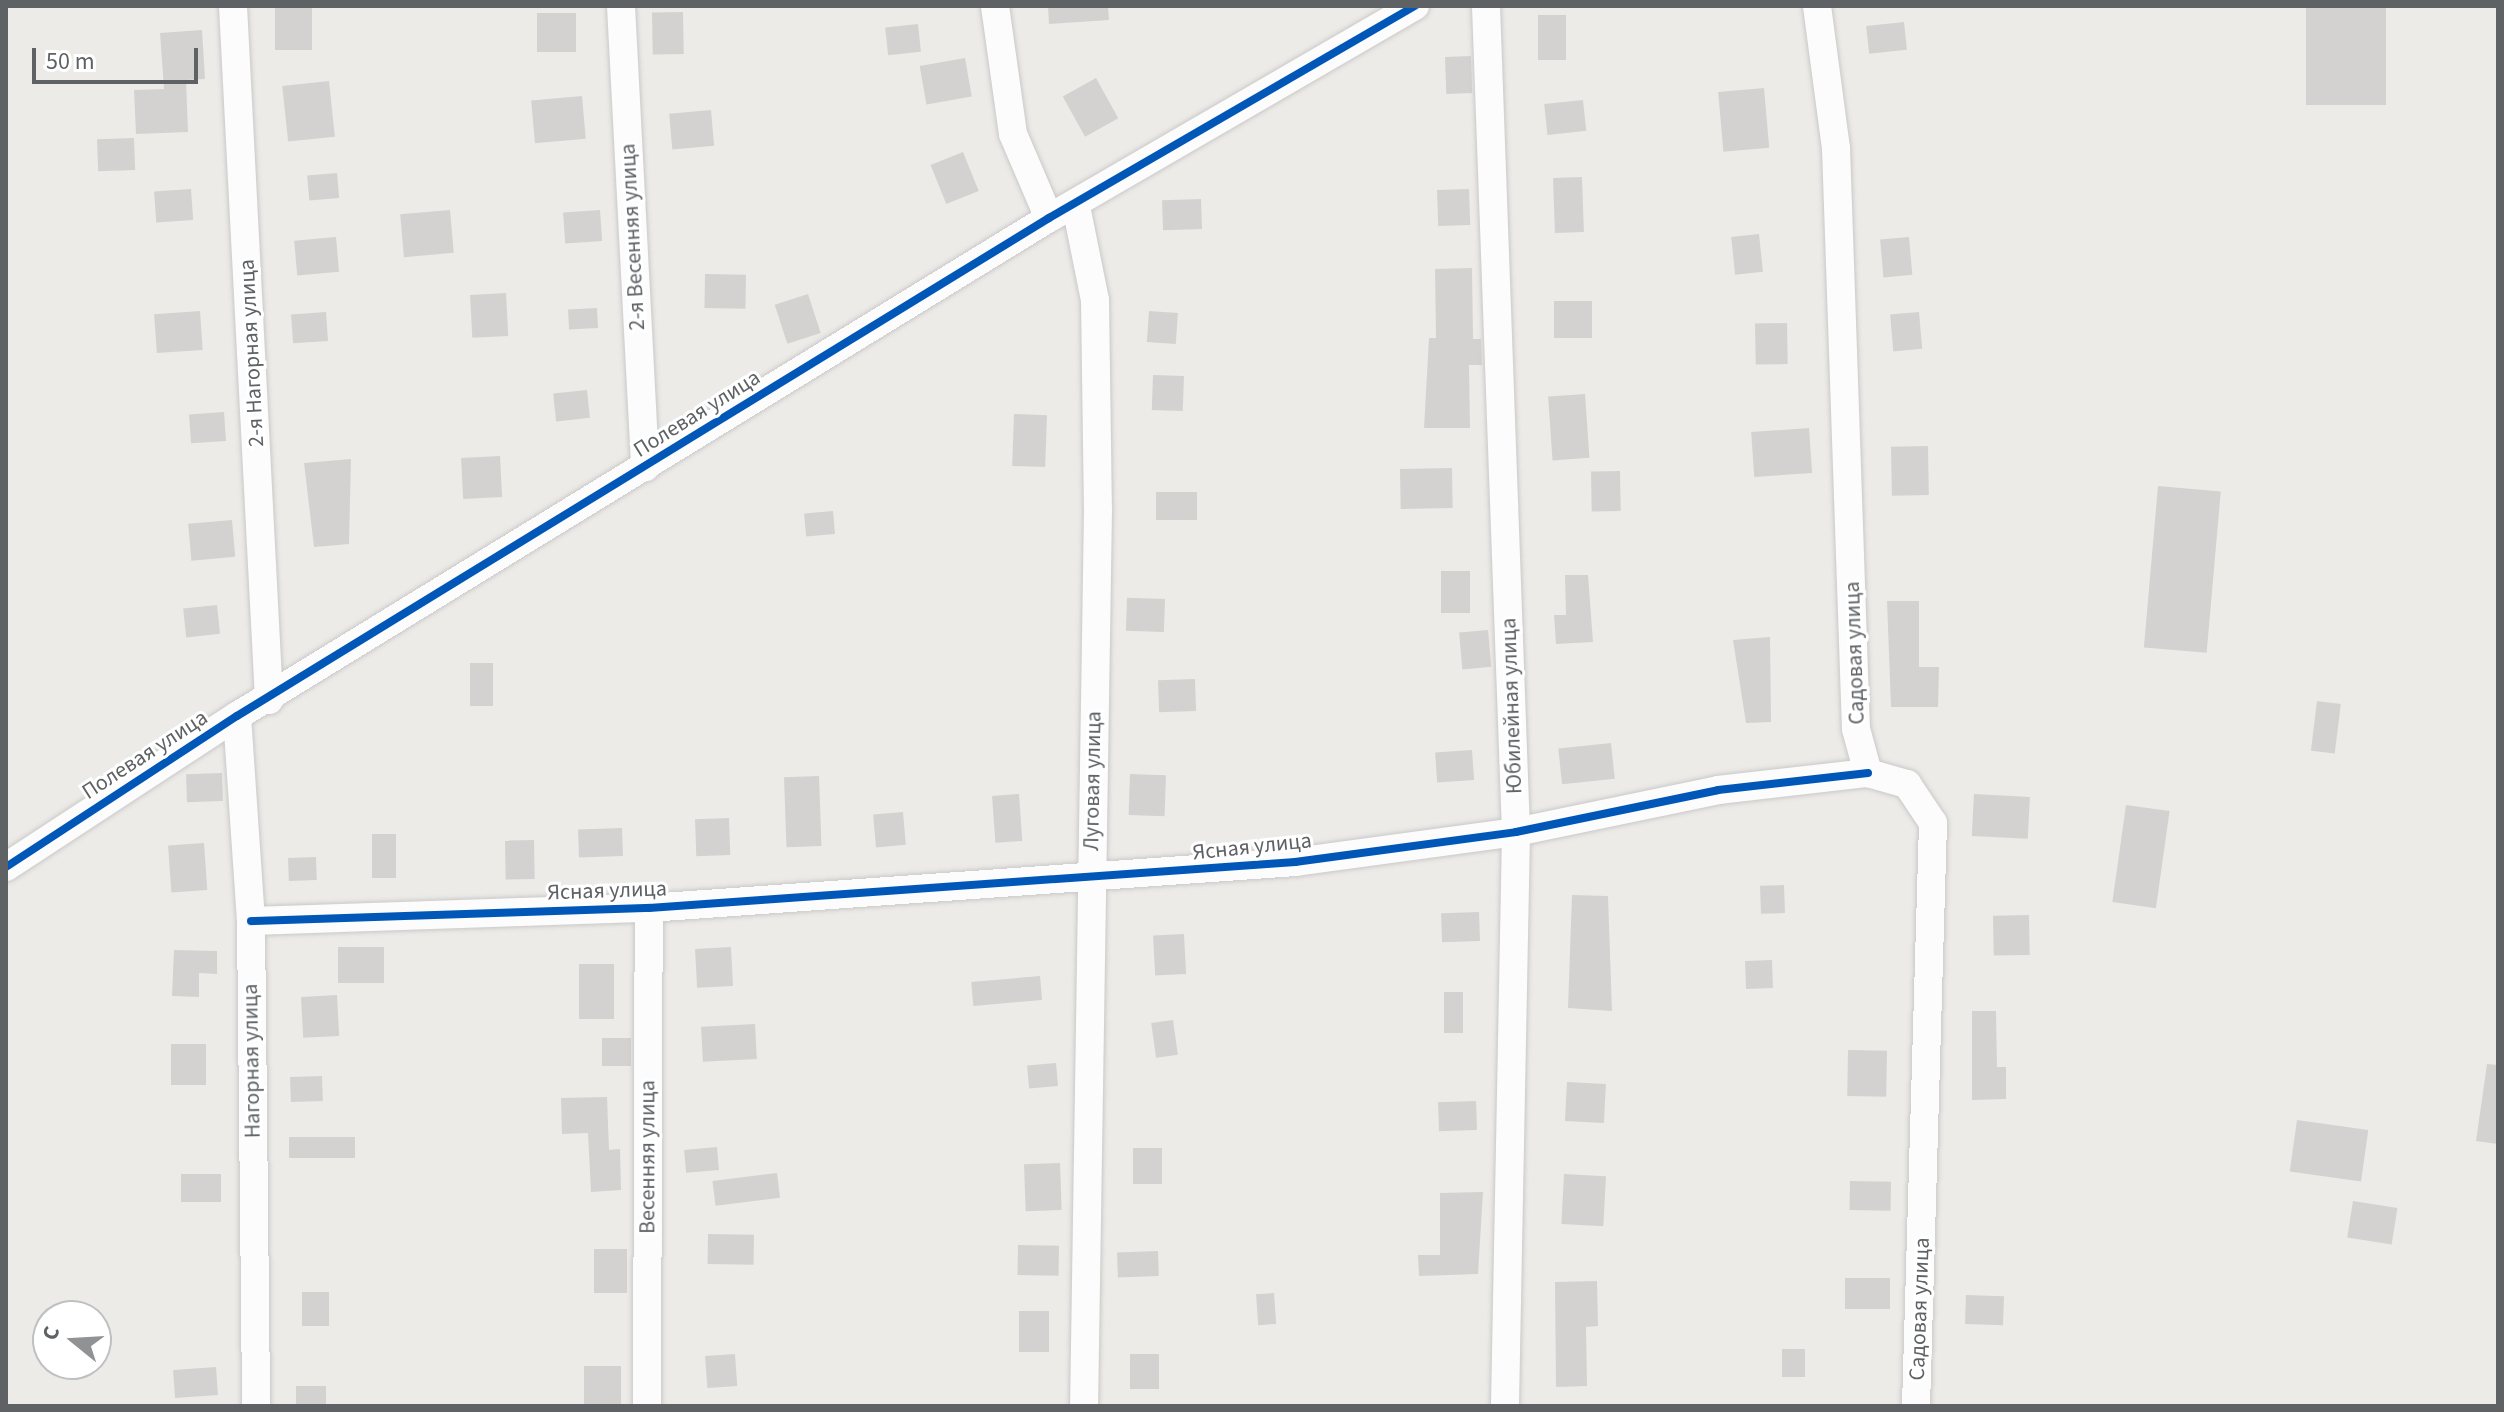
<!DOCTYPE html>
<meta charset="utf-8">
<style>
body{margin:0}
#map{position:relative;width:2504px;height:1412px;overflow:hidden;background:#edebe8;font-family:"Source Sans 3",sans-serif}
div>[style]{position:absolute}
.building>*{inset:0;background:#d4d2d1;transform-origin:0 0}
.roads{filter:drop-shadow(0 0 2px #c9c9c8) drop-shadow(0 0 2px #c9c9c8)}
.minor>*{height:28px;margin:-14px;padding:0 14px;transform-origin:14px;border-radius:14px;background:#fcfcfc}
.cycleway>*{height:8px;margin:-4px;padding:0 4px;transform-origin:4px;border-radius:4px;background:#0057b8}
span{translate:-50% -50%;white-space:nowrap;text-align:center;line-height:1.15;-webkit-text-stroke:6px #fff;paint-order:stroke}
.street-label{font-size:22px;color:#5e6265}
.frame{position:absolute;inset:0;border:8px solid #5e6265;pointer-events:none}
.north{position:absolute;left:32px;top:1300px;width:80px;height:80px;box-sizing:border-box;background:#fff;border:2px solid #bfc0c1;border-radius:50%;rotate:288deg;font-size:22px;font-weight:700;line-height:32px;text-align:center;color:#5e6265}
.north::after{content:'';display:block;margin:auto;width:28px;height:36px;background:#909293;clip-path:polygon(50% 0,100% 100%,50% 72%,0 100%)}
.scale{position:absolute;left:32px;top:48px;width:166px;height:36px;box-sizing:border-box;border:4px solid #5e6265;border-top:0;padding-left:10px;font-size:24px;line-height:28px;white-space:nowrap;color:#5e6265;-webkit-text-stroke:6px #fff;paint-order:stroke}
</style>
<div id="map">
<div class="building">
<i style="left:275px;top:6px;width:37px;height:44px"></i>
<i style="clip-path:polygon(1048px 6px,1108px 6px,1109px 20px,1049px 24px)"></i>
<i style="left:2306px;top:6px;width:80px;height:99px"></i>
<i style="left:683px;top:12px;width:42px;height:31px;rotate:89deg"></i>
<i style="left:537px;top:13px;width:39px;height:39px"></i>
<i style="left:1538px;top:15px;width:28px;height:45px"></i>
<i style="left:1904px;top:22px;width:28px;height:38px;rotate:84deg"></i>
<i style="left:918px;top:24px;width:28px;height:33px;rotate:84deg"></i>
<i style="clip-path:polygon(202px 30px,205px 79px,186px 80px,188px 132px,136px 134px,134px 90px,164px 89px,160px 33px)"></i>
<i style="left:1471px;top:56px;width:37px;height:26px;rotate:88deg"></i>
<i style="left:965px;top:58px;width:39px;height:46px;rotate:80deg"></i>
<i style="left:1096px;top:78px;width:46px;height:38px;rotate:61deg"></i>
<i style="left:329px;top:81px;width:56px;height:47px;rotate:84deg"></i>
<i style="left:1764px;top:88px;width:60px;height:46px;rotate:85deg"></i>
<i style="left:582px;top:96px;width:43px;height:51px;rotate:85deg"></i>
<i style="left:1583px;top:100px;width:31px;height:39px;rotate:84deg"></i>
<i style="left:711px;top:110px;width:36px;height:42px;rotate:85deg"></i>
<i style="left:134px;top:138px;width:32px;height:37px;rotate:88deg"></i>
<i style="left:963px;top:152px;width:42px;height:35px;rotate:68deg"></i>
<i style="left:337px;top:173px;width:25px;height:30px;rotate:85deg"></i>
<i style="left:1582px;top:177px;width:55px;height:29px;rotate:88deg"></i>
<i style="left:191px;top:189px;width:31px;height:37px;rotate:86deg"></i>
<i style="left:1469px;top:189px;width:36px;height:32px;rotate:88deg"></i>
<i style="left:1201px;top:199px;width:30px;height:39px;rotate:88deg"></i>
<i style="left:450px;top:210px;width:43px;height:50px;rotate:85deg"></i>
<i style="left:600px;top:210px;width:31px;height:37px;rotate:86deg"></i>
<i style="left:1759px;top:234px;width:38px;height:28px;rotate:84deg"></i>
<i style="left:336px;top:237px;width:35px;height:42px;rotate:85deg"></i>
<i style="left:1909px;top:237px;width:38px;height:29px;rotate:85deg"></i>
<i style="clip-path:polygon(1472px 268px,1473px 339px,1481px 339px,1482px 365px,1469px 365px,1470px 428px,1424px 428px,1429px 338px,1436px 338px,1435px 269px)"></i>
<i style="left:705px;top:274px;width:41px;height:34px;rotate:1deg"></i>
<i style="left:506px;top:293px;width:43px;height:36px;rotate:87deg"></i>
<i style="left:808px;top:294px;width:41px;height:35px;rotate:72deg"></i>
<i style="left:1554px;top:301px;width:38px;height:37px"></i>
<i style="left:597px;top:308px;width:20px;height:29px;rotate:87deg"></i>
<i style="left:200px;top:311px;width:39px;height:46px;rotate:86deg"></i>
<i style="left:1149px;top:311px;width:29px;height:31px;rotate:4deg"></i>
<i style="left:326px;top:312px;width:29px;height:35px;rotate:86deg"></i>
<i style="left:1919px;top:312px;width:37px;height:29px;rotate:85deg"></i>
<i style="left:1787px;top:323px;width:41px;height:32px;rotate:89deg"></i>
<i style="left:1153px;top:375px;width:31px;height:35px;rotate:2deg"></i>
<i style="left:587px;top:390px;width:28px;height:34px;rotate:84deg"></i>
<i style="left:1585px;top:394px;width:64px;height:37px;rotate:86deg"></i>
<i style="left:224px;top:412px;width:29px;height:35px;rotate:86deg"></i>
<i style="left:1014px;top:414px;width:33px;height:52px;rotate:2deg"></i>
<i style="left:1809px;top:428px;width:45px;height:58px;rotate:86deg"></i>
<i style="left:1928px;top:446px;width:49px;height:37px;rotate:89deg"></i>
<i style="left:500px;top:456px;width:41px;height:39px;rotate:87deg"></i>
<i style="clip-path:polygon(351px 459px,349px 544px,314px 547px,304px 463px)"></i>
<i style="left:1452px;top:468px;width:40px;height:52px;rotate:89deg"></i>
<i style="left:1620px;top:471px;width:40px;height:29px;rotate:89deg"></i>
<i style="left:2158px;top:486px;width:63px;height:162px;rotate:5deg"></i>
<i style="left:1156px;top:492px;width:41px;height:28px"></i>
<i style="left:833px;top:511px;width:23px;height:29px;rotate:85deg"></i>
<i style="left:232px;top:520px;width:37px;height:44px;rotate:85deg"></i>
<i style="left:1441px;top:571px;width:29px;height:42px"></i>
<i style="clip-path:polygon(1565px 575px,1588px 575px,1593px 642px,1556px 644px,1554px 615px,1566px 615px)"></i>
<i style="left:1165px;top:599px;width:33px;height:38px;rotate:92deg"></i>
<i style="clip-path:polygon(1887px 601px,1919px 601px,1919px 667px,1939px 667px,1938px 707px,1891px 707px)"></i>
<i style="left:217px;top:605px;width:29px;height:34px;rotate:84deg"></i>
<i style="left:1488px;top:630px;width:37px;height:29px;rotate:85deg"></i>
<i style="clip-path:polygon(1770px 637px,1771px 722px,1746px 723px,1733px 640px)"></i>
<i style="left:470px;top:663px;width:23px;height:43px"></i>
<i style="left:1195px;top:679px;width:32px;height:37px;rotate:88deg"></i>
<i style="left:2317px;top:701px;width:24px;height:50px;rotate:7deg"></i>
<i style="left:1611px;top:743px;width:36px;height:53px;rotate:84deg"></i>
<i style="left:1472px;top:750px;width:30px;height:37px;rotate:86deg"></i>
<i style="left:222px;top:773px;width:28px;height:36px;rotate:88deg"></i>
<i style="left:1130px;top:774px;width:36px;height:41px;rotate:2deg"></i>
<i style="left:819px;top:776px;width:70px;height:35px;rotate:88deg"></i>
<i style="left:1019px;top:794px;width:47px;height:27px;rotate:86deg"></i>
<i style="left:1974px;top:794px;width:56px;height:42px;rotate:3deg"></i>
<i style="left:2126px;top:805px;width:44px;height:98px;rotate:8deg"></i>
<i style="left:903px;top:812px;width:33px;height:30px;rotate:85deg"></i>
<i style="left:729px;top:818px;width:37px;height:34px;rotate:88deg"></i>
<i style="left:622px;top:828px;width:28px;height:44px;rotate:88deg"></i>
<i style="left:372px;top:834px;width:24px;height:44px"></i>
<i style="left:534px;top:840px;width:39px;height:29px;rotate:89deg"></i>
<i style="left:204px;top:843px;width:47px;height:36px;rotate:86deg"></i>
<i style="left:316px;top:857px;width:23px;height:28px;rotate:88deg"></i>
<i style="left:1784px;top:885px;width:28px;height:24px;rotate:88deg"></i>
<i style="clip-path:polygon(1572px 895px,1608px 896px,1612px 1011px,1568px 1008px)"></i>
<i style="left:1479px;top:912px;width:29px;height:38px;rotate:88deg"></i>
<i style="left:2029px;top:915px;width:40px;height:36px;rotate:89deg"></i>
<i style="left:1184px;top:934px;width:40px;height:31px;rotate:87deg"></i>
<i style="left:338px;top:947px;width:46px;height:36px"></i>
<i style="left:731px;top:947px;width:39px;height:36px;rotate:87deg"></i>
<i style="clip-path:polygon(174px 950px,217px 951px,217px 974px,199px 973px,199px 997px,172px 996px)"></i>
<i style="left:1772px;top:960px;width:28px;height:27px;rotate:88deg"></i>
<i style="left:579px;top:964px;width:35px;height:55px"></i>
<i style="left:1040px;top:976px;width:24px;height:69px;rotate:85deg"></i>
<i style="left:1444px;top:992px;width:19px;height:41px"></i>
<i style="left:337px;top:995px;width:41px;height:36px;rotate:87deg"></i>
<i style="clip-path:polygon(1972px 1011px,1996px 1011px,1997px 1067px,2006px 1067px,2006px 1099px,1972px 1100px)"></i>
<i style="left:1173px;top:1020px;width:35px;height:22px;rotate:82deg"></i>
<i style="left:755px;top:1024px;width:35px;height:54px;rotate:87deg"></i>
<i style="left:631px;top:1038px;width:28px;height:29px;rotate:90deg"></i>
<i style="left:171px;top:1044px;width:35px;height:41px"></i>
<i style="left:1848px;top:1050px;width:39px;height:46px;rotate:1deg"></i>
<i style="left:1056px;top:1063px;width:23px;height:29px;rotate:85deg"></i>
<i style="clip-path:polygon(2487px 1064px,2498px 1065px,2498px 1144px,2476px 1141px)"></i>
<i style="left:322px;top:1076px;width:25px;height:32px;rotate:88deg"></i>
<i style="left:1567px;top:1082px;width:39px;height:39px;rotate:3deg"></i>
<i style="clip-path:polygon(607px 1097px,609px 1150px,620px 1149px,621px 1190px,591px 1192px,588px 1133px,562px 1134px,561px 1098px)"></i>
<i style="left:1476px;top:1101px;width:29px;height:38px;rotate:88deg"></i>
<i style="left:2297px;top:1120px;width:72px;height:52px;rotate:8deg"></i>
<i style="left:355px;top:1137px;width:21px;height:66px;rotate:90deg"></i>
<i style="left:717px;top:1147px;width:23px;height:33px;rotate:85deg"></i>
<i style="left:1133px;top:1148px;width:29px;height:36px"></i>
<i style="left:1060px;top:1163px;width:47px;height:36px;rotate:88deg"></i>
<i style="left:777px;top:1173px;width:25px;height:65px;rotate:83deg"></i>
<i style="left:181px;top:1174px;width:40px;height:28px"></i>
<i style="left:1564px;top:1174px;width:42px;height:50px;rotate:3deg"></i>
<i style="left:1850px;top:1181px;width:41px;height:29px;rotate:1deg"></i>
<i style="clip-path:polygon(1483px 1192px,1478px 1274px,1419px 1276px,1418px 1255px,1440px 1255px,1440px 1193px)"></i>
<i style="left:2353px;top:1201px;width:45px;height:37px;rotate:9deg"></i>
<i style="left:708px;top:1234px;width:46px;height:30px;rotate:1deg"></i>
<i style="left:1018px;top:1245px;width:41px;height:30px;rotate:1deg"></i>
<i style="left:594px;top:1249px;width:33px;height:44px"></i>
<i style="left:1158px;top:1251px;width:25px;height:41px;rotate:88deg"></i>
<i style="left:1845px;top:1278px;width:45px;height:31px"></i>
<i style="clip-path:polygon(1597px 1281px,1598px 1326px,1586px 1327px,1587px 1386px,1556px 1387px,1555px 1282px)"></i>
<i style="left:302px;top:1292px;width:27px;height:34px"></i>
<i style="left:1274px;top:1293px;width:31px;height:18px;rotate:86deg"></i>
<i style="left:1966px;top:1295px;width:38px;height:29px;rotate:2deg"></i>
<i style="left:1019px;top:1311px;width:30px;height:41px"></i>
<i style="left:1782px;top:1349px;width:23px;height:28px"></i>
<i style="left:735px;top:1354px;width:32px;height:30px;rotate:86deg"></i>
<i style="left:1130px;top:1354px;width:29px;height:35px"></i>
<i style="left:584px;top:1366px;width:37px;height:40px"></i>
<i style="left:216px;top:1367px;width:28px;height:43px;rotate:86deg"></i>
<i style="left:326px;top:1386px;width:20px;height:30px;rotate:90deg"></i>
</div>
<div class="roads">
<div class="minor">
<i style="left:233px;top:6px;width:695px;rotate:87.03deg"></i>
<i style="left:621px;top:6px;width:462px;rotate:87deg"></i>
<i style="left:995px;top:6px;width:129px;rotate:82deg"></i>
<i style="left:1013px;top:134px;width:91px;rotate:66.8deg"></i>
<i style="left:1486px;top:6px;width:827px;rotate:87.92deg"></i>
<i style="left:1516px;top:832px;width:574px;rotate:91.1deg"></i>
<i style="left:1817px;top:6px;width:143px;rotate:82.4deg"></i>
<i style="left:1836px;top:148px;width:581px;rotate:88.03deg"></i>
<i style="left:1856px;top:729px;width:46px;rotate:74.7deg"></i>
<i style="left:1868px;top:773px;width:41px;rotate:15.8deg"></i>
<i style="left:1907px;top:784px;width:47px;rotate:56.3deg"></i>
<i style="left:1933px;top:823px;width:583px;rotate:91.67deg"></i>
<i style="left:1076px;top:206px;width:96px;rotate:78.6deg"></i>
<i style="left:1095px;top:300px;width:209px;rotate:89.2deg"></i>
<i style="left:1098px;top:509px;width:897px;rotate:90.89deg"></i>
<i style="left:237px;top:716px;width:205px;rotate:86.1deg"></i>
<i style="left:251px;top:921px;width:485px;rotate:89.4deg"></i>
<i style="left:6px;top:867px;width:276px;rotate:-33.2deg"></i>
<i style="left:237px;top:716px;width:953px;rotate:-31.52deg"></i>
<i style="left:1049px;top:218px;width:423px;rotate:-30.1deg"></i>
<i style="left:251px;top:921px;width:398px;rotate:-1.9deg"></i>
<i style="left:649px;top:908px;width:648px;rotate:-4.07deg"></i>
<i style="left:1295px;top:862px;width:223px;rotate:-7.7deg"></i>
<i style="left:1516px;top:832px;width:206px;rotate:-11.7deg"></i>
<i style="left:1718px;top:790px;width:151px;rotate:-6.5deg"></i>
<i style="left:647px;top:1406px;width:498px;rotate:-89.8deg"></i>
</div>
</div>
<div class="cycleway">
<i style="left:6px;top:867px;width:276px;rotate:-33.2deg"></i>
<i style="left:237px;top:716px;width:953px;rotate:-31.52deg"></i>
<i style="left:1049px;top:218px;width:423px;rotate:-30.1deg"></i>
<i style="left:251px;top:921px;width:398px;rotate:-1.9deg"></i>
<i style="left:649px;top:908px;width:648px;rotate:-4.07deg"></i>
<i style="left:1295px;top:862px;width:223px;rotate:-7.7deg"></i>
<i style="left:1516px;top:832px;width:206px;rotate:-11.7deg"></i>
<i style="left:1718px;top:790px;width:151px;rotate:-6.5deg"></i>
</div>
<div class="street-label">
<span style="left:633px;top:237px;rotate:-93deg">2-я Весенняя улица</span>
<span style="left:252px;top:353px;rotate:-93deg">2-я Нагорная улица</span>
<span style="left:697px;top:414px;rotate:-32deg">Полевая улица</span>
<span style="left:1855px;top:653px;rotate:-92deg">Садовая улица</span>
<span style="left:1512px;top:706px;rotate:-92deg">Юбилейная улица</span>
<span style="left:145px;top:755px;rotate:-33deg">Полевая улица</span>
<span style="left:1093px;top:781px;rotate:-89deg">Луговая улица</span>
<span style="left:1252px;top:847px;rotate:-6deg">Ясная улица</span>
<span style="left:607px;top:891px;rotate:-2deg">Ясная улица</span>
<span style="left:252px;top:1061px;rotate:-91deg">Нагорная улица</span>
<span style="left:648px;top:1157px;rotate:-90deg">Весенняя улица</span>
<span style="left:1920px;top:1309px;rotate:-88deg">Садовая улица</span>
</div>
<div class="frame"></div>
<div class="north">С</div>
<div class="scale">50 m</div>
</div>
